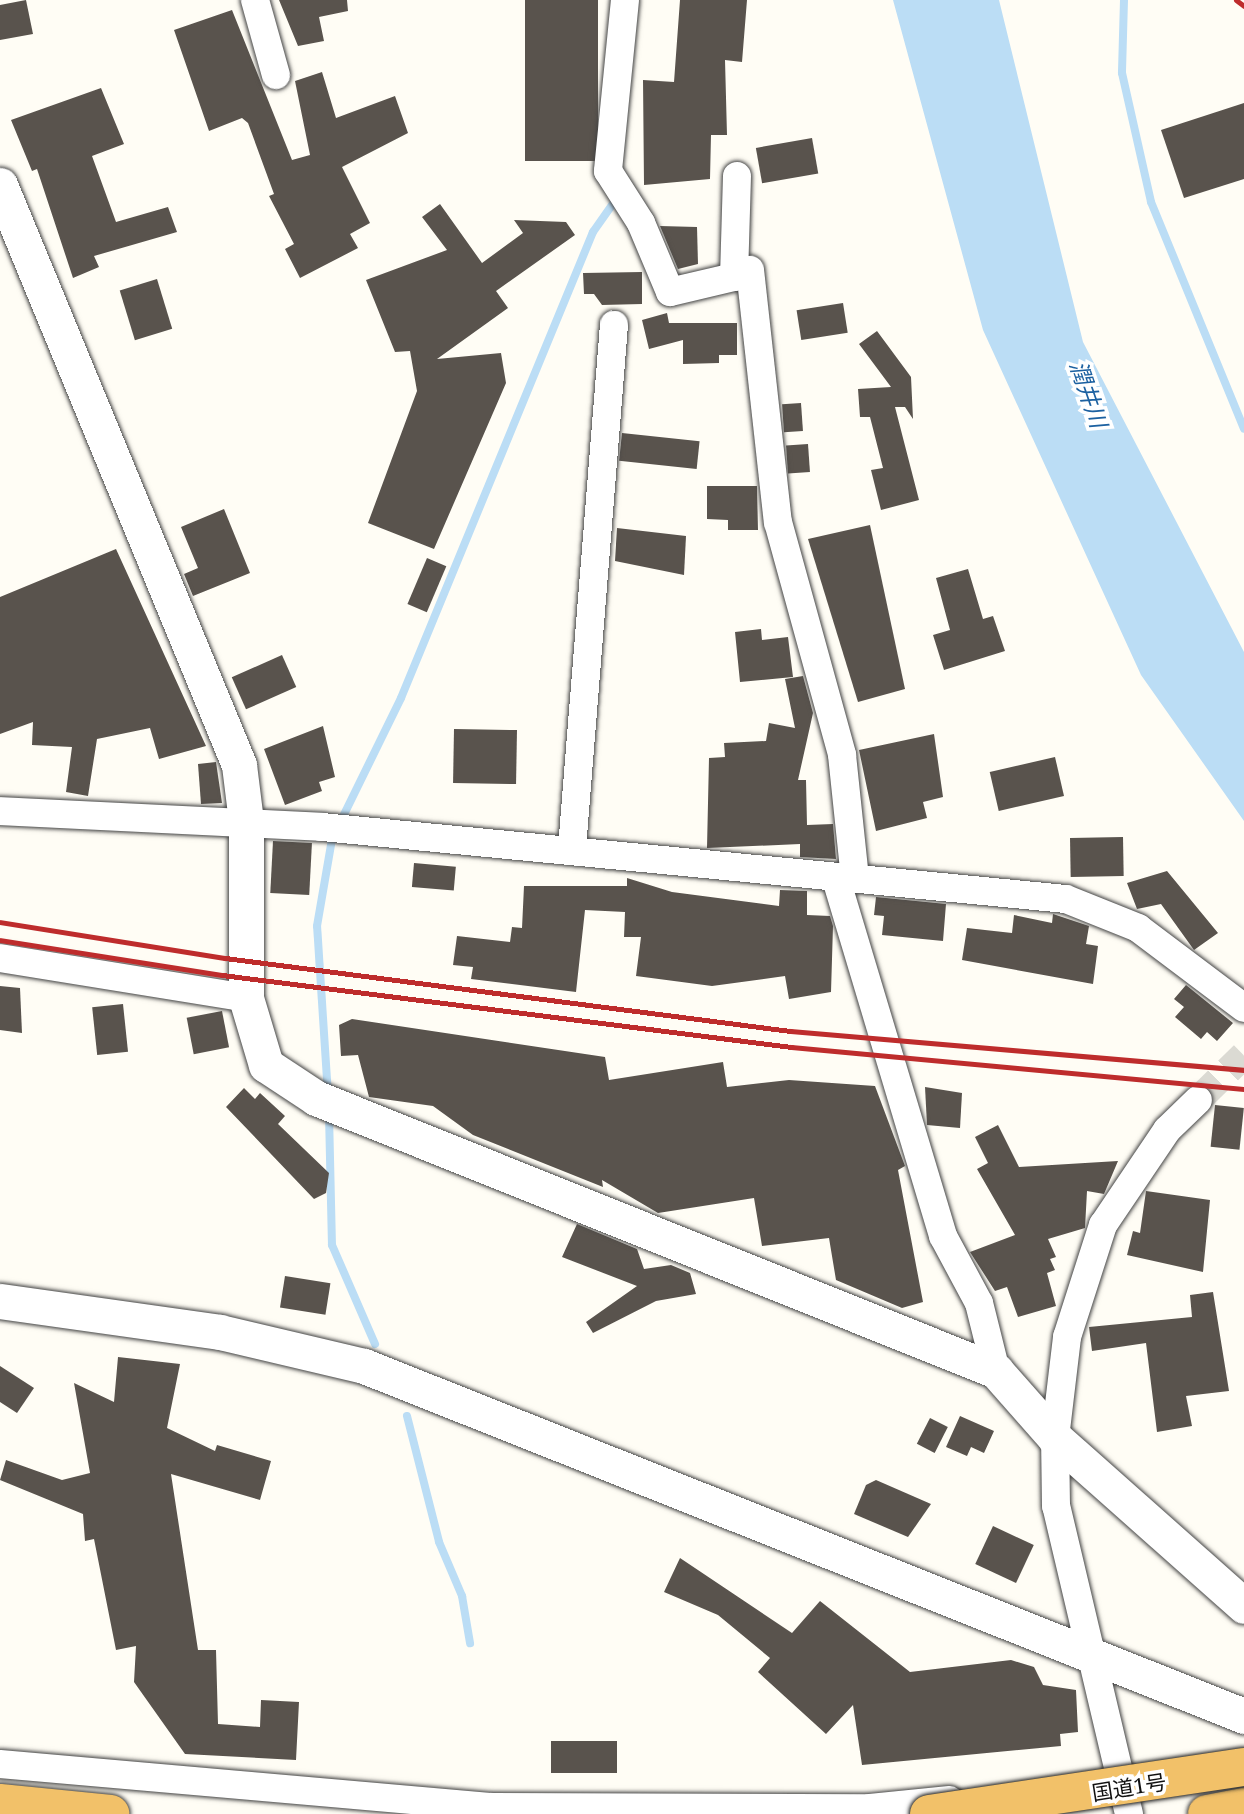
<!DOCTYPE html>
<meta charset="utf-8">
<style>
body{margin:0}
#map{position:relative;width:1244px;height:1814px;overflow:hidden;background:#fffdf5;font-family:"Noto Serif","Noto Sans JP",serif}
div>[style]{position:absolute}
.water>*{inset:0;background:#bbddf5}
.stream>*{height:8px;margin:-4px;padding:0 4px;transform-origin:4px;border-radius:4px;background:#bbddf5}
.building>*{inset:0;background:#59534d;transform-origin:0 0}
.minor-tunnel>*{height:28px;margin-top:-14px;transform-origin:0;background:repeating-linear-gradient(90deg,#dbdad3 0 28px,transparent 0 42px)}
.roads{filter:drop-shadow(0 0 2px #444) drop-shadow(0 0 2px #444)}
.minor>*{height:28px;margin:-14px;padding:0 14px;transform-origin:14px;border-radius:14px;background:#fff}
.tertiary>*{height:35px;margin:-17.5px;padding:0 17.5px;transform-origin:17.5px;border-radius:17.5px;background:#fff}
.trunk>*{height:38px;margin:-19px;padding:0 19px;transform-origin:19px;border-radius:19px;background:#f2c169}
.rail>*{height:5px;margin:-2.5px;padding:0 2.5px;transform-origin:2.5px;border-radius:2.5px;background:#be2c2c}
.bridges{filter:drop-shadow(0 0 2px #222) drop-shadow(0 0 2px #222)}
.trunk-bridge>*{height:38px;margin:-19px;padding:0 19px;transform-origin:19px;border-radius:19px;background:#f2c169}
span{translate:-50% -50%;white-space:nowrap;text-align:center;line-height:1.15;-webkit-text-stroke:7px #fff;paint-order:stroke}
.street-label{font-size:21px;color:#111}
.water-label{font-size:23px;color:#1c61a1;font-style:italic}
</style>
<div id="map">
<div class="water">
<i style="clip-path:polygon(893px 0,999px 0,1083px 342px,1244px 652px,1244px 821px,1141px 675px,983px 330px)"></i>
</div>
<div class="stream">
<i style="left:1124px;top:0;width:73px;rotate:91.6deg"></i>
<i style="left:1122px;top:73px;width:132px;rotate:77.3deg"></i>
<i style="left:1151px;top:202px;width:245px;rotate:67.7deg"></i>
<i style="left:328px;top:1095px;width:169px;rotate:-93.7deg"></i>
<i style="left:317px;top:926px;width:88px;rotate:-80.2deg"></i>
<i style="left:332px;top:839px;width:157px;rotate:-63.9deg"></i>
<i style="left:401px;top:698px;width:504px;rotate:-67.61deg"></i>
<i style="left:593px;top:232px;width:42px;rotate:-54.8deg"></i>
<i style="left:329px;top:1114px;width:131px;rotate:88.7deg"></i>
<i style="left:332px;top:1245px;width:108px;rotate:66.5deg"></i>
<i style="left:407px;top:1416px;width:130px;rotate:75.7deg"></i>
<i style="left:439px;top:1542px;width:59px;rotate:66.9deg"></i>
<i style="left:462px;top:1596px;width:48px;rotate:80.3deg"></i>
</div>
<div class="building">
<i style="clip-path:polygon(26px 0,33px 34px,0 40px,0 5px)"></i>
<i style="clip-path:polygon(279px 0,347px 0,348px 11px,319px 17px,324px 41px,298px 46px)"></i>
<i style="left:525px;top:0;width:73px;height:161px"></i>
<i style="clip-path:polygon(680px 0,747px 0,742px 62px,725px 60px,727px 135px,711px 135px,710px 179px,644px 185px,643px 80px,674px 82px)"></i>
<i style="clip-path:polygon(232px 10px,292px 160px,310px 155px,295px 81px,322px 72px,336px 118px,395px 96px,408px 133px,342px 167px,370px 223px,350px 234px,358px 248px,300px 278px,285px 249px,294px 244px,269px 196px,274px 194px,248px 123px,242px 118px,209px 131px,174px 30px)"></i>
<i style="clip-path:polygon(101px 88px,124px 144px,92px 156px,116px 222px,168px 207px,177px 232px,94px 256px,99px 267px,73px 278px,37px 169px,32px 171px,11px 120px)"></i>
<i style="clip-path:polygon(1244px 103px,1244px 179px,1184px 198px,1161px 130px)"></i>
<i style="left:812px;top:138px;width:36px;height:57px;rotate:80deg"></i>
<i style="clip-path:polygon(440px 204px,482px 263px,523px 233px,514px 220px,566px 222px,575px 235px,496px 291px,508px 308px,437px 359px,501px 353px,506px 383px,434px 549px,368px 523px,417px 391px,410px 351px,395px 352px,366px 280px,447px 250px,422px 217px)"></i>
<i style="clip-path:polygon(660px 226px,697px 227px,698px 264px,678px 269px)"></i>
<i style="clip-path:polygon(642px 272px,642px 304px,602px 305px,594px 294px,584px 294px,583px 273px)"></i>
<i style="left:157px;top:279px;width:52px;height:39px;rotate:73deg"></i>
<i style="left:843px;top:303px;width:30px;height:47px;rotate:81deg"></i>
<i style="clip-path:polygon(667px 313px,669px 323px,737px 323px,737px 355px,719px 355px,719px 363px,683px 364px,683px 340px,649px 349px,642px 320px)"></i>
<i style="clip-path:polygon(877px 331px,911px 377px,913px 419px,905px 407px,895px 407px,919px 500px,881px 510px,871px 470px,883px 468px,870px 417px,860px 417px,858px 389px,891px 387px,859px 344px)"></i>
<i style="left:801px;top:403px;width:28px;height:19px;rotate:86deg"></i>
<i style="left:622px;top:433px;width:78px;height:28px;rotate:6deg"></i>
<i style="left:808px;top:444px;width:28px;height:22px;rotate:86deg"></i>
<i style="clip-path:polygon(707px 486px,757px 486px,758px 530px,728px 530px,728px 520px,707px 519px)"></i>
<i style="clip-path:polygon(224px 509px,250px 573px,193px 596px,184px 574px,198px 568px,181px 527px)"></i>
<i style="clip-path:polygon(870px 525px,905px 689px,858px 702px,808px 539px)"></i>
<i style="clip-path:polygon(617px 528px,686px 536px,684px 575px,615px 561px)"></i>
<i style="clip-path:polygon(116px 549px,206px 746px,159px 759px,150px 728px,97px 739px,88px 796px,66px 792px,72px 747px,32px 745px,33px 722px,0 734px,0 597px)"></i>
<i style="left:427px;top:558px;width:21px;height:50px;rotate:23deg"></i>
<i style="clip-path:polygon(968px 569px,983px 619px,993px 616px,1005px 651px,944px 670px,933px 635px,950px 630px,936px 578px)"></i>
<i style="clip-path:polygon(761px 629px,762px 640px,788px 637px,793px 677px,740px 682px,735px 632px)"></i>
<i style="left:282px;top:655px;width:35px;height:55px;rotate:66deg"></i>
<i style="clip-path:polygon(803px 676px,813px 713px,798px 780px,806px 780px,807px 825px,833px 824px,836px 859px,800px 857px,800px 844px,707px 848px,709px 758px,725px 757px,724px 743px,766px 741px,769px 723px,795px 728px,785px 679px)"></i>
<i style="clip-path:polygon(323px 726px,335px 777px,319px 782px,322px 791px,285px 805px,264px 749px)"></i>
<i style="left:454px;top:729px;width:63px;height:54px;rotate:1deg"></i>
<i style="clip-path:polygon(934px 734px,943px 797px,923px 802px,927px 818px,876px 831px,859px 750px)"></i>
<i style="left:1055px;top:757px;width:40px;height:67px;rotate:77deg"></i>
<i style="clip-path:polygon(216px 762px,222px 803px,201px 804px,198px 764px)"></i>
<i style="left:1123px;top:837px;width:39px;height:53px;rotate:89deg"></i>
<i style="left:273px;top:841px;width:39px;height:52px;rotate:3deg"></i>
<i style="left:414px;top:863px;width:42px;height:24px;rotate:5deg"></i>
<i style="clip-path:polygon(1167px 871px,1218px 933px,1194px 950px,1161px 904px,1137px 909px,1127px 883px)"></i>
<i style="clip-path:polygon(627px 878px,672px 892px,779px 906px,780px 890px,807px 891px,807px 915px,830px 916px,833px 926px,831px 992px,789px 999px,785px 976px,712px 986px,636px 976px,641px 937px,624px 937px,625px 912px,585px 910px,576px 992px,471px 979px,473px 967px,453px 965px,457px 936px,510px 942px,512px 927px,522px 928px,524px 886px,627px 886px)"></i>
<i style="clip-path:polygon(876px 897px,946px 904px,943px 941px,882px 935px,884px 916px,874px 915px)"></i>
<i style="clip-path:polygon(1053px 914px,1089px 926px,1086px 944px,1098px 946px,1093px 984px,962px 960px,967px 928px,1012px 933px,1014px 915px,1052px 923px)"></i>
<i style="clip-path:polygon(1186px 985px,1233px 1023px,1217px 1041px,1207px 1032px,1201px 1039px,1175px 1017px,1184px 1007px,1174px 999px)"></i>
<i style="clip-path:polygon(0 986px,20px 988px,22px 1033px,0 1030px)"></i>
<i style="left:123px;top:1004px;width:48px;height:31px;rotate:84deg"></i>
<i style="left:222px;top:1011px;width:37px;height:36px;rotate:79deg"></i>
<i style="clip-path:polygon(352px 1019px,605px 1057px,609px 1080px,723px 1062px,727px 1087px,789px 1080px,875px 1086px,905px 1166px,898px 1170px,923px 1302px,902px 1308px,836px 1280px,829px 1238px,762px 1246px,754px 1198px,658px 1213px,602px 1180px,603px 1187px,473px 1135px,433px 1106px,369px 1097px,358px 1055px,341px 1056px,339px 1025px)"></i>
<i style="clip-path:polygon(925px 1087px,962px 1093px,960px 1128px,927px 1125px)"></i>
<i style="clip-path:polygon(244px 1088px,255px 1099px,260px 1093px,285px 1116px,278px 1124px,329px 1173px,326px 1193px,314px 1199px,226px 1107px)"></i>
<i style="left:1215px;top:1105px;width:29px;height:42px;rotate:6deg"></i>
<i style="clip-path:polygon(998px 1125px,1019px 1167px,1118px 1161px,1104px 1194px,1087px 1191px,1085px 1228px,1048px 1239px,1056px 1257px,1050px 1259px,1055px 1270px,1047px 1273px,1056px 1306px,1018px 1317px,1007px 1287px,995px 1291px,970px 1252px,1015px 1235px,977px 1169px,988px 1163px,975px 1137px)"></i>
<i style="clip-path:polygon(1146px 1191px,1210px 1200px,1203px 1272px,1127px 1255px,1133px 1231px,1140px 1233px)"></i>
<i style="clip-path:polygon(577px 1224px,637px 1249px,644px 1269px,671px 1265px,690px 1273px,696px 1294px,656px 1301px,593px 1333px,586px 1322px,637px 1286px,562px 1257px)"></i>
<i style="left:285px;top:1276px;width:46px;height:32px;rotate:9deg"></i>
<i style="clip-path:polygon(1213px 1292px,1229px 1391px,1186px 1396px,1192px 1426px,1157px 1432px,1146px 1343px,1092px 1351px,1089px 1327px,1192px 1317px,1190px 1295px)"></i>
<i style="clip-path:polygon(118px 1357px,180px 1364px,167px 1428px,215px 1451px,217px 1445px,271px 1461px,260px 1500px,171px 1474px,198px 1650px,216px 1650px,218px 1724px,260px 1727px,261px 1700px,299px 1702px,296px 1760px,185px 1754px,134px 1682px,136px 1646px,116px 1650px,94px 1539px,85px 1541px,83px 1514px,0 1480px,6px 1460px,62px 1480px,90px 1473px,74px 1383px,114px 1402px)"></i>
<i style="clip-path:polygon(0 1366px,34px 1388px,17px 1413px,0 1402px)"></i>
<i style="clip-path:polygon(960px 1416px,994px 1431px,984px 1453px,971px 1447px,967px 1456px,946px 1447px)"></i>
<i style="left:930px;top:1418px;width:20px;height:29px;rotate:27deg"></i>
<i style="clip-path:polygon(876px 1480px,931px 1504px,908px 1537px,854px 1514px,866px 1485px)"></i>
<i style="left:993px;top:1526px;width:45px;height:42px;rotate:25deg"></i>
<i style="clip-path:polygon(680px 1558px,792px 1633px,820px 1601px,910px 1672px,1011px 1660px,1034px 1667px,1043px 1685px,1076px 1690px,1078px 1732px,1060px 1734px,1061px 1746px,862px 1765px,853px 1705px,826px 1734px,758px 1672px,770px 1658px,718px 1615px,664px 1592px)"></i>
<i style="left:551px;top:1741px;width:66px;height:32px"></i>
</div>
<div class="minor-tunnel">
<i style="left:1198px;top:1100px;width:64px;rotate:-44.4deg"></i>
</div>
<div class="roads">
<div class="minor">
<i style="left:255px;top:0;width:78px;rotate:74.4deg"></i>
<i style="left:625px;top:0;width:172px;rotate:95.7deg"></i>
<i style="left:608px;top:171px;width:62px;rotate:57.6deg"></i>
<i style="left:641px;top:223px;width:75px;rotate:67.2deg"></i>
<i style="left:670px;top:292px;width:66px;rotate:-13.2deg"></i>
<i style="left:737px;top:176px;width:101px;rotate:91.7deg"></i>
<i style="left:734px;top:277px;width:17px;rotate:-24deg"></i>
<i style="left:750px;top:270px;width:254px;rotate:83.7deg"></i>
<i style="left:778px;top:522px;width:242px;rotate:74.6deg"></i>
<i style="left:842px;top:755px;width:124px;rotate:84deg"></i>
<i style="left:0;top:811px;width:322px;rotate:2.8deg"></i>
<i style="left:322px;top:827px;width:747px;rotate:5.53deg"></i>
<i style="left:1066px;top:899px;width:78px;rotate:21.9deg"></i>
<i style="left:1138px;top:928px;width:133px;rotate:37deg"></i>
<i style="left:572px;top:848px;width:525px;rotate:-85.41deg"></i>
<i style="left:836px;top:879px;width:373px;rotate:73.3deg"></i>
<i style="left:943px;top:1236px;width:76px;rotate:61.8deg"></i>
<i style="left:979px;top:1303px;width:70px;rotate:76deg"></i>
<i style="left:0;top:958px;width:249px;rotate:9.2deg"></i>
<i style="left:0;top:1764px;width:494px;rotate:5deg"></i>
<i style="left:492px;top:1807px;width:378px;rotate:0.2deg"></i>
<i style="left:870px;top:1808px;width:80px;rotate:-5.7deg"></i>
<i style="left:1129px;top:1814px;width:317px;rotate:-103.3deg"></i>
<i style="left:1056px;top:1506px;width:68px;rotate:-90.8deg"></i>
<i style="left:1055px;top:1438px;width:102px;rotate:-83.2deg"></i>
<i style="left:1067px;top:1337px;width:118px;rotate:-72.2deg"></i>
<i style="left:1103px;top:1225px;width:115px;rotate:-56deg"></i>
<i style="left:1167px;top:1130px;width:43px;rotate:-44.1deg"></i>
</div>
<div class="tertiary">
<i style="left:0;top:185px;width:627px;rotate:67.6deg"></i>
<i style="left:239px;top:765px;width:56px;rotate:82.9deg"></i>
<i style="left:246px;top:821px;width:177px;rotate:90deg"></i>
<i style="left:246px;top:998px;width:70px;rotate:73.4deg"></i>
<i style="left:266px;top:1065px;width:60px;rotate:33.4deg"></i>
<i style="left:316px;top:1098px;width:733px;rotate:21.87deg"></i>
<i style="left:996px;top:1371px;width:89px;rotate:48.6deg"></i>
<i style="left:1055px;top:1438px;width:253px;rotate:41.6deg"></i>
<i style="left:0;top:1301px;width:222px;rotate:8deg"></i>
<i style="left:220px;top:1332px;width:148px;rotate:13.3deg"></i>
<i style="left:364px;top:1366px;width:947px;rotate:21.69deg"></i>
</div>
<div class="trunk">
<i style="left:0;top:1803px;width:111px;rotate:5.7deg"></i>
<i style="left:1207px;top:1814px;width:38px;rotate:-11deg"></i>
</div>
</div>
<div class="rail">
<i style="left:1236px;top:0;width:10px;rotate:37deg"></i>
<i style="left:0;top:922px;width:228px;rotate:9.1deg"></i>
<i style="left:225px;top:958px;width:570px;rotate:7.36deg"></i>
<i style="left:790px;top:1031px;width:456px;rotate:4.9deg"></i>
<i style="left:0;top:940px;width:225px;rotate:9deg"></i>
<i style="left:222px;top:975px;width:574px;rotate:7.21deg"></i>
<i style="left:791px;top:1047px;width:455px;rotate:5.3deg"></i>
</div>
<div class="bridges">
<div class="trunk-bridge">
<i style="left:929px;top:1814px;width:318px;rotate:-8.5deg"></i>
</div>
</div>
<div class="street-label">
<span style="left:1129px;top:1787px;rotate:-9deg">国道1号</span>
</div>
<div class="water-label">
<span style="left:1089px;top:394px;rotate:71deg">潤井川</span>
</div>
</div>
